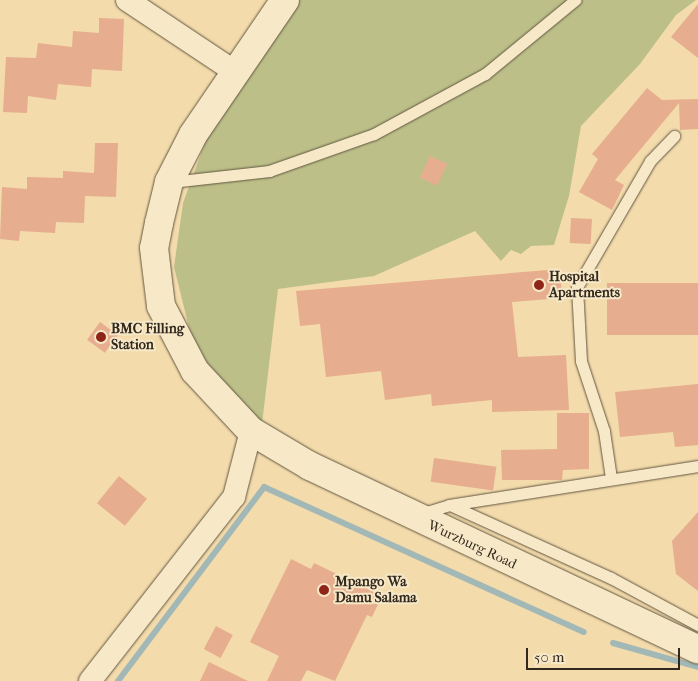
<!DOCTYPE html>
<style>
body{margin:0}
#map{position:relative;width:698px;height:681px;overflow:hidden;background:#f3dbab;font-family:"IM FELL French Canon",serif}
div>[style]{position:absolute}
.green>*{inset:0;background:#bcc088}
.stream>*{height:6px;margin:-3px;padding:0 3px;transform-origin:3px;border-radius:3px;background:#a2b8b6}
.building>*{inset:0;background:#e6ad8e;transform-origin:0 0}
.roads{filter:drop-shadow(0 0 1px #625641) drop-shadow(0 0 1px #625641)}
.lane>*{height:11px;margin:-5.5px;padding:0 5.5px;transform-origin:5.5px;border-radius:5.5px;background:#f7e8c8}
.street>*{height:22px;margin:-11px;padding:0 11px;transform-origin:11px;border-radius:11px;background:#f7e8c8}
.secondary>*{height:28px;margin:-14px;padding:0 14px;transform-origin:14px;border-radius:14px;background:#f7e8c8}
.dots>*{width:14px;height:14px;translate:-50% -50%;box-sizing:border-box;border:2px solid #f7e8c8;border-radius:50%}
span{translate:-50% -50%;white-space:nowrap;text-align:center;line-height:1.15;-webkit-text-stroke:4px #f7e8c8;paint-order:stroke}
.poi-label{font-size:14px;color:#32291e;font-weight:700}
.left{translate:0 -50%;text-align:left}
.street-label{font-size:14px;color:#32291e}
.scale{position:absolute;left:526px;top:648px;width:154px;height:22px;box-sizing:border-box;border:2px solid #32291e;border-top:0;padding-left:6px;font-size:15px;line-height:18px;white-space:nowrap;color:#32291e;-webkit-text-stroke:4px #f7e8c8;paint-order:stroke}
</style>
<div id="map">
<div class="green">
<i style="clip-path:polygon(295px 0,696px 0,676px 15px,640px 64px,581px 126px,569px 196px,554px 245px,531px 246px,521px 254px,511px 250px,501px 261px,475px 231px,374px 276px,278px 289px,262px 424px,197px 360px,174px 267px,183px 203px,214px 118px)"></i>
</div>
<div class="stream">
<i style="left:613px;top:643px;width:88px;rotate:15.8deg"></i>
<i style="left:118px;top:681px;width:243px;rotate:-53deg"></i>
<i style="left:264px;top:487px;width:351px;rotate:24.4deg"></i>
</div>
<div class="building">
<i style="clip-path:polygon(698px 4px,698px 58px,671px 37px)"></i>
<i style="clip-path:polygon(99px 18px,124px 19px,122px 71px,92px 69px,91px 87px,58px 84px,56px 100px,28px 96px,27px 113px,3px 112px,6px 57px,36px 58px,38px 43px,72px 47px,73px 31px,99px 33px)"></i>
<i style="clip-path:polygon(647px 88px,662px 100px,698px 99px,698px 129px,680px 130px,679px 103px,615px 180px,624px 185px,612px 210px,579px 192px,598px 159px,592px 154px)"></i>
<i style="clip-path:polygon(95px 143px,118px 143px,116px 197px,85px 196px,84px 223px,56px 222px,55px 233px,20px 231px,19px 241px,0 239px,2px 187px,27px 189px,27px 177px,63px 178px,63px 171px,94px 173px)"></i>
<i style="left:430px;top:156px;width:19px;height:24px;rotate:25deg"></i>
<i style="left:571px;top:218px;width:21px;height:25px;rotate:3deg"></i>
<i style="clip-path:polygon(560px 269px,562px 298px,512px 302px,518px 357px,566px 355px,569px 410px,492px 412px,492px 400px,432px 406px,431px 394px,385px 400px,381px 371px,326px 377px,320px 324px,300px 326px,296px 291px)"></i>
<i style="left:698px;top:283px;width:52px;height:91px;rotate:90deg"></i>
<i style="left:100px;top:322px;width:22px;height:22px;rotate:36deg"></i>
<i style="clip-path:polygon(698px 384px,698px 445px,675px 447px,673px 432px,620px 437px,615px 392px)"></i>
<i style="clip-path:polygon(557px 413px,589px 413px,589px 469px,563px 470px,562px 480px,502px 480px,501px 450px,557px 449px)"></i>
<i style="left:434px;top:458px;width:63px;height:24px;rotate:8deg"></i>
<i style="left:119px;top:476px;width:36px;height:35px;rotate:39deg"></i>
<i style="clip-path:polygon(698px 512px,698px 591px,676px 574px,672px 541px)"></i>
<i style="clip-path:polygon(291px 559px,311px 569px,314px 563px,382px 596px,372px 617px,367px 615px,335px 681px,307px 670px,301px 681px,267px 681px,279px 656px,250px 642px)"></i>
<i style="left:216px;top:626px;width:19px;height:26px;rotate:28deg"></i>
<i style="clip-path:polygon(209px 662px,248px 681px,200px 681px)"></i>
</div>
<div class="roads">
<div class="lane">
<i style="left:171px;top:182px;width:99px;rotate:-6.4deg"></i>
<i style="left:269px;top:171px;width:111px;rotate:-19.4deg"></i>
<i style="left:374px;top:134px;width:126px;rotate:-28.4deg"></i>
<i style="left:485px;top:74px;width:117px;rotate:-39.4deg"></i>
<i style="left:611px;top:478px;width:48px;rotate:-98.5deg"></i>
<i style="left:604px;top:431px;width:74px;rotate:-108.2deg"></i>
<i style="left:581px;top:361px;width:74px;rotate:-93.1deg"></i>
<i style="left:577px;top:287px;width:146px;rotate:-59.9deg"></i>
<i style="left:650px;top:161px;width:35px;rotate:-46deg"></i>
<i style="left:450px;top:505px;width:177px;rotate:24.4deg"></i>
<i style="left:611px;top:578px;width:99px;rotate:28.4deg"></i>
<i style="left:420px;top:514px;width:30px;rotate:-17deg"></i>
<i style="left:449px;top:505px;width:252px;rotate:-8.9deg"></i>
</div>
<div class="street">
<i style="left:127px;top:0;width:132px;rotate:33.6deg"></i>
<i style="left:90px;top:681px;width:234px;rotate:-52deg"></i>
<i style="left:234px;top:497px;width:68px;rotate:-75.6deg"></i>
</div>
<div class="secondary">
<i style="left:285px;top:0;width:163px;rotate:124.3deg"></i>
<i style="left:193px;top:135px;width:53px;rotate:117.1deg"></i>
<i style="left:169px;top:182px;width:42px;rotate:103.7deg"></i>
<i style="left:159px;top:223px;width:25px;rotate:101deg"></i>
<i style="left:154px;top:248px;width:58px;rotate:83.1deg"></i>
<i style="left:161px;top:306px;width:73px;rotate:62.4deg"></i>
<i style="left:195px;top:371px;width:82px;rotate:47deg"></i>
<i style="left:251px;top:431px;width:69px;rotate:30.7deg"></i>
<i style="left:310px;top:466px;width:429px;rotate:25.3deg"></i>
</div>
</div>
<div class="dots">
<i style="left:539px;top:285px;background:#8f2418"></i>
<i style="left:101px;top:337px;background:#8f2418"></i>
<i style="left:324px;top:590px;background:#8f2418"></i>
</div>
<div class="poi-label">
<span class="left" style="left:549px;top:285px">Hospital<br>Apartments</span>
<span class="left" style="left:111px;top:337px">BMC Filling<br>Station</span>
<span class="left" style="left:335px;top:590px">Mpango Wa<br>Damu Salama</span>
</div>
<div class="street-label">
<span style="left:472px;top:545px;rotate:25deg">Wurzburg Road</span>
</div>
<div class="scale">50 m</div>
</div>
